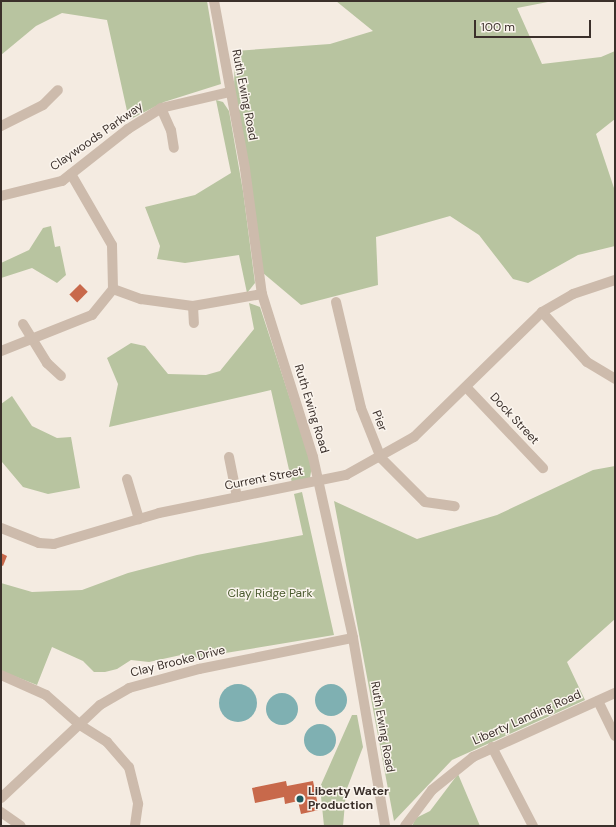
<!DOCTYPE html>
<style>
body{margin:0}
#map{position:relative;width:616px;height:827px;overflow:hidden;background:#f4ebe1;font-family:"DM Sans",sans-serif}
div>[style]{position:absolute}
.green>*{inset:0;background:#b8c4a0}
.water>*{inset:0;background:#7fb0b2}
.round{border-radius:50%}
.building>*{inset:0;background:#c8694b;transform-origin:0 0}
.minor>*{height:10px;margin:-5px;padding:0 5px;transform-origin:5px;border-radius:5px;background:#cdbbac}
.dots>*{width:11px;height:11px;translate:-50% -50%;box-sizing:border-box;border:2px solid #fbf5ee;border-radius:50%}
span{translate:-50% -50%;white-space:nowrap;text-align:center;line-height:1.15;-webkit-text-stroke:3px #fbf5ee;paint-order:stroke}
.street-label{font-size:12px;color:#3b302b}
.park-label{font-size:12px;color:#4a5a2e}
.poi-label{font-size:12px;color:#3b302b;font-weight:700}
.left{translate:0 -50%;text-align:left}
.frame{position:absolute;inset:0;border:2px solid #3b302b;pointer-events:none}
.scale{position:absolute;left:474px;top:20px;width:117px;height:18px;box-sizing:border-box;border:2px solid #3b302b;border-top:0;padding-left:5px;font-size:12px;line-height:14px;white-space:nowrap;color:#3b302b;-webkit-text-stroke:3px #fbf5ee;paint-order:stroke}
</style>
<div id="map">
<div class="green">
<i style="clip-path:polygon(1px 1px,207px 1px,221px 84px,164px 102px,129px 120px,107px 20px,62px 13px,36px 26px,1px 55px)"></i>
<i style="clip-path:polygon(336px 1px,553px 1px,517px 8px,542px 64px,601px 57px,615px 51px,615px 119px,596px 134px,615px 191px,615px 246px,578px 255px,528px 283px,513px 279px,479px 235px,450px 216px,376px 237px,378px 285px,301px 305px,263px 273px,234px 88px,235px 51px,330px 44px,373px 31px)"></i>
<i style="clip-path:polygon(216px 100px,223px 102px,229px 111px,243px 191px,255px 283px,247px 293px,239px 255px,185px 263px,157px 259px,160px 246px,145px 207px,195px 195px,231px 173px)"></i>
<i style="clip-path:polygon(51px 226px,55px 247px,60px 246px,66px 275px,57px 283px,32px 268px,1px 278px,1px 263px,29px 250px,43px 228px)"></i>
<i style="clip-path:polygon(249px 303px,260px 307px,312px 466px,310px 478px,292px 483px,271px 390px,109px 427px,118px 384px,107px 358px,131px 343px,145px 346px,168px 374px,206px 375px,220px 371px,254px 329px)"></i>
<i style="clip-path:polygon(12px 396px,32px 426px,57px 438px,71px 437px,80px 488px,48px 494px,23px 487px,2px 462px,1px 404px)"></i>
<i style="clip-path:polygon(615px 466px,615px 619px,567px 662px,585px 700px,452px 760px,394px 821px,334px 501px,417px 539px,497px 515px,593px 470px)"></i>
<i style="clip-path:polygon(302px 492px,334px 635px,183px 660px,181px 655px,149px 662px,131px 660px,117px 669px,105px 672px,94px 672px,83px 661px,52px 647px,37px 685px,1px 671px,1px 583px,32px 592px,82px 590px,128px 573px,197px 555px,303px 535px,294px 494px)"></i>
<i style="clip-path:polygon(352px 715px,357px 715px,363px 747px,346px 791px,343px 826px,324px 826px,320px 787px)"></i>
<i style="clip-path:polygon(458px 774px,480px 826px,412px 826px,416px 818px,430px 811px)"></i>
</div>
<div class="water">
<i class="round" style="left:315px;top:684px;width:32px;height:32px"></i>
<i class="round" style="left:219px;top:684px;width:38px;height:38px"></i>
<i class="round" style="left:266px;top:693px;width:32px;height:32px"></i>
<i class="round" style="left:304px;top:724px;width:32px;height:32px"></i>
</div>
<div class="building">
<i style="left:80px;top:284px;width:11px;height:15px;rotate:45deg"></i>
<i style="clip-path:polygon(1px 553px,7px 556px,3px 566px,1px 565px)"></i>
<i style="clip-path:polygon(286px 781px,287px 786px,313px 781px,319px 810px,301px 814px,298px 801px,285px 804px,284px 797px,255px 803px,252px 788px)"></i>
</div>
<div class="minor">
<i style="left:214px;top:1px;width:171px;rotate:79.5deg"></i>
<i style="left:245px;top:169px;width:126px;rotate:82.3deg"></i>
<i style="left:262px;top:294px;width:171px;rotate:72.6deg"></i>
<i style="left:313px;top:457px;width:185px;rotate:77.5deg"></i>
<i style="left:353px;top:638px;width:191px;rotate:80.3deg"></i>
<i style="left:161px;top:108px;width:24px;rotate:66deg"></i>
<i style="left:171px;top:130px;width:18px;rotate:81deg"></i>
<i style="left:1px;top:126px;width:47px;rotate:-26.6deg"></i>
<i style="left:43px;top:105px;width:21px;rotate:-45deg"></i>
<i style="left:1px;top:196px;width:63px;rotate:-13.8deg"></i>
<i style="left:62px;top:181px;width:84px;rotate:-38.2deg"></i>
<i style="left:128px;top:129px;width:39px;rotate:-32deg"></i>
<i style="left:161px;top:108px;width:71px;rotate:-13.1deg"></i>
<i style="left:113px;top:289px;width:30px;rotate:20deg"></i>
<i style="left:141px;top:299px;width:52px;rotate:7.7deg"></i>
<i style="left:193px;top:306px;width:70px;rotate:-9.9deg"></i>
<i style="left:336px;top:302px;width:109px;rotate:76.7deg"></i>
<i style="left:361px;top:408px;width:54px;rotate:68.2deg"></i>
<i style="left:381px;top:458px;width:62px;rotate:45deg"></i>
<i style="left:425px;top:502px;width:30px;rotate:8deg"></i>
<i style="left:193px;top:306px;width:17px;rotate:87deg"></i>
<i style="left:542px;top:312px;width:67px;rotate:48deg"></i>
<i style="left:587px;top:362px;width:33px;rotate:31deg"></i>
<i style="left:23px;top:324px;width:46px;rotate:58.4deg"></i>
<i style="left:47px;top:363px;width:19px;rotate:43deg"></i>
<i style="left:1px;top:351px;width:98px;rotate:-21.6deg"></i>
<i style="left:92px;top:315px;width:33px;rotate:-51deg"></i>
<i style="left:113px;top:289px;width:44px;rotate:-91.3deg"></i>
<i style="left:112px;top:245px;width:82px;rotate:-120deg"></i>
<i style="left:466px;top:387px;width:112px;rotate:46.5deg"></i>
<i style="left:229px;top:457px;width:41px;rotate:78.7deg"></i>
<i style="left:127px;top:479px;width:42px;rotate:73.3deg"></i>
<i style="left:1px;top:528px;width:41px;rotate:21.5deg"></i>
<i style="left:39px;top:543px;width:15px;rotate:4deg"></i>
<i style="left:54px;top:544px;width:109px;rotate:-16.4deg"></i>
<i style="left:159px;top:513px;width:191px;rotate:-11.5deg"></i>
<i style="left:346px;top:475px;width:78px;rotate:-29.2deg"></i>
<i style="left:414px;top:437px;width:179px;rotate:-44.3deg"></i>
<i style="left:542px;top:312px;width:36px;rotate:-30deg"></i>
<i style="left:573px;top:294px;width:44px;rotate:-18.4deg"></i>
<i style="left:1px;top:675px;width:49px;rotate:24deg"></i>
<i style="left:46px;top:695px;width:45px;rotate:41.4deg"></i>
<i style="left:80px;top:725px;width:32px;rotate:32deg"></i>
<i style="left:107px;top:742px;width:33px;rotate:49deg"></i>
<i style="left:129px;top:767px;width:38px;rotate:76deg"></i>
<i style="left:138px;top:804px;width:22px;rotate:98deg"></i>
<i style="left:598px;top:701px;width:39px;rotate:64deg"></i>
<i style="left:492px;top:747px;width:89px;rotate:62.6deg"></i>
<i style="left:1px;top:798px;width:136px;rotate:-43.2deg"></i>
<i style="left:100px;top:705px;width:34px;rotate:-30deg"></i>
<i style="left:129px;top:688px;width:73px;rotate:-15.2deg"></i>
<i style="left:199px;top:669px;width:157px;rotate:-11.4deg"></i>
<i style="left:1px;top:812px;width:24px;rotate:35deg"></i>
<i style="left:405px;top:826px;width:45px;rotate:-53.1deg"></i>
<i style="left:432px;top:790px;width:53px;rotate:-38.8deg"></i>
<i style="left:473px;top:757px;width:156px;rotate:-24.3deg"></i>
</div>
<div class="dots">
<i style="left:300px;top:799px;background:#1f5a5e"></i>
</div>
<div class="street-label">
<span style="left:244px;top:95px;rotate:79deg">Ruth Ewing Road</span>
<span style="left:97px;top:137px;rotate:-35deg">Claywoods Parkway</span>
<span style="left:311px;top:409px;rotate:73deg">Ruth Ewing Road</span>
<span style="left:514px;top:419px;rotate:47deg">Dock Street</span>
<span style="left:379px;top:421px;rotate:69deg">Pier</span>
<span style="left:264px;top:479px;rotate:-11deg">Current Street</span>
<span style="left:178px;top:662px;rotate:-14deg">Clay Brooke Drive</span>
<span style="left:527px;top:718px;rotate:-24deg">Liberty Landing Road</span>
<span style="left:382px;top:727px;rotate:80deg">Ruth Ewing Road</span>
</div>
<div class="park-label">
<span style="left:270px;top:594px">Clay Ridge Park</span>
</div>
<div class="poi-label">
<span class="left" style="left:308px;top:799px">Liberty Water<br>Production</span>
</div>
<div class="frame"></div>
<div class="scale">100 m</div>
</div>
